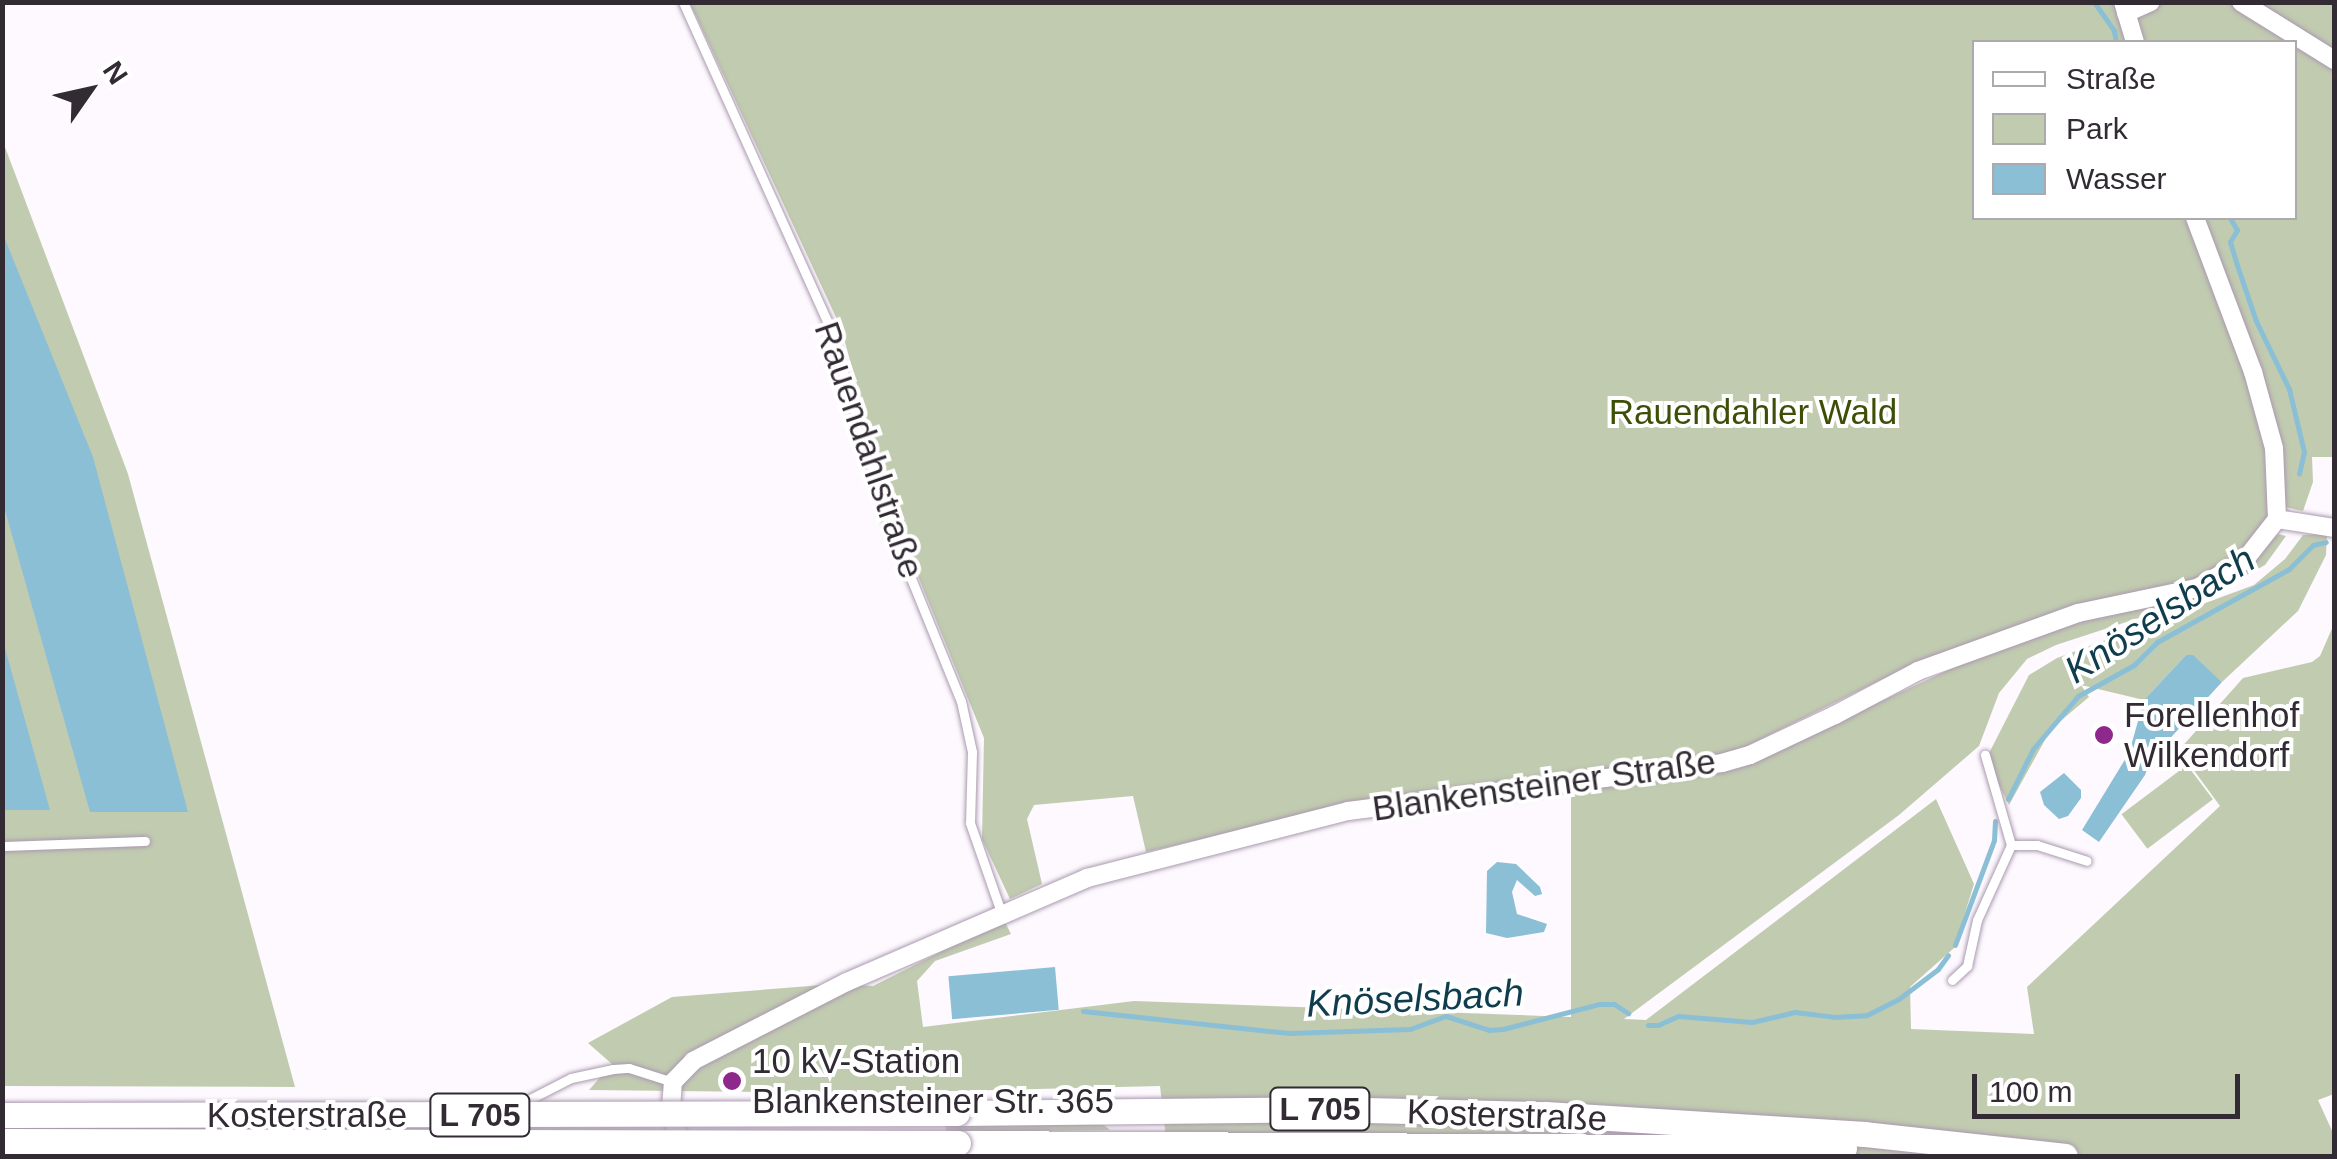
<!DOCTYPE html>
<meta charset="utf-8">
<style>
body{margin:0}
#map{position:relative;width:2337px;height:1159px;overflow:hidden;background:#fdf9fe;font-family:Arial,sans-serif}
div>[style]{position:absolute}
.green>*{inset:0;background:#c1cbb0;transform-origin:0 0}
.water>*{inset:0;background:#8bbfd6;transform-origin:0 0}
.stream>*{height:5px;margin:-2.5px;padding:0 2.5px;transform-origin:2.5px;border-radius:2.5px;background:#8bbfd6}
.roads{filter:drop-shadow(0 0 2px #ab99b0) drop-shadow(0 0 2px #ab99b0)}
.service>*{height:9px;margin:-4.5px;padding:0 4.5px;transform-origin:4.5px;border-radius:4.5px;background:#fff}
.minor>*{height:18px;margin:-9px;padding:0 9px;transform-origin:9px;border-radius:9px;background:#fff}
.primary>*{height:25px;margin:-12.5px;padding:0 12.5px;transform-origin:12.5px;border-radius:12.5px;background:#fff}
.bridges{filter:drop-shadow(0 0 2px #ab99b0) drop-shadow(0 0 2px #ab99b0)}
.primary-bridge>*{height:25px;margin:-12.5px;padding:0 12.5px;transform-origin:12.5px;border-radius:12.5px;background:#fff}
.dots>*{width:28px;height:28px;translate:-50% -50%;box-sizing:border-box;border:5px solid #fff;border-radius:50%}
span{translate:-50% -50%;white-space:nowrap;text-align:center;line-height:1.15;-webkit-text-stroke:8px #fff;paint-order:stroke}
.shield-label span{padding:2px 8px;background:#fff;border:2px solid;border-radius:8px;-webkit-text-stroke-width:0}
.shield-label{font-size:32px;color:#322b34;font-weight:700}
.park-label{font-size:35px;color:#3d4f07}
.street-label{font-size:35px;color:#322b34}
.poi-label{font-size:35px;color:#322b34}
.left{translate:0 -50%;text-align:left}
.water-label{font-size:38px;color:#0f3d4e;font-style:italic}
.frame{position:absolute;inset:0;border:5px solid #322b34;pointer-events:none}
.legend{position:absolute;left:1972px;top:40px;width:325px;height:180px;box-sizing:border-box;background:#fff;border:2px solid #adaaae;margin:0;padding:12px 18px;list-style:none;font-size:30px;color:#322b34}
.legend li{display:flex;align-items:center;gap:20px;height:50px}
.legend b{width:50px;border:2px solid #adaaae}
.north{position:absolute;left:40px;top:40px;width:100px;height:100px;-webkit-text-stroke:8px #fff;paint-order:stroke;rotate:56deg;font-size:28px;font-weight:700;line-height:40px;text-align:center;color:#322b34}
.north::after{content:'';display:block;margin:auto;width:35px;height:45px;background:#322b34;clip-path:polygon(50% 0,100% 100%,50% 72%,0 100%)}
.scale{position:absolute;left:1972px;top:1074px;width:268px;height:45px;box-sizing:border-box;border:5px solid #322b34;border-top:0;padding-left:12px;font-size:30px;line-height:35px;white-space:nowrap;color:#322b34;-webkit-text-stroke:8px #fff;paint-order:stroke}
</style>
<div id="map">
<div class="green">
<i style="clip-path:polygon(evenodd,690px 3px,2334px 3px,2334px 457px,2312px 457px,2313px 482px,2303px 511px,2275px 505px,2261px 531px,2238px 554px,2196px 580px,2076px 607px,1917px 662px,1745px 747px,1691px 763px,1350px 805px,1146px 852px,1133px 796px,1034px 805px,1027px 819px,1042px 884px,1010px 899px,982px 839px,984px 738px,894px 517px,841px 328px,690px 3px,1974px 42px,2294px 42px,2294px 218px,1974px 218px,1974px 42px)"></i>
<i style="clip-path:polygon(2px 139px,128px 474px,295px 1087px,3px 1086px)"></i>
<i style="clip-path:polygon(2278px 534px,2286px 536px,2265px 565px,2215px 593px,2056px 645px,2027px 659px,1999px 693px,1979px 746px,1899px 815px,1624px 1019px,1646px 1020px,1936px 799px,1974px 884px,1954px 948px,1910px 987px,1911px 1029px,2034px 1034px,2027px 987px,2220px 806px,2179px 750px,2243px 678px,2312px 662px,2320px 656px,2334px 624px,2334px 1094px,2318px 1100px,2334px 1135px,2334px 1156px,1168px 1156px,1160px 1086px,867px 1093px,589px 1090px,612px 1064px,588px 1043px,672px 997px,835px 984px,873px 986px,1004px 920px,1011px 934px,935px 961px,917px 981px,923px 1027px,1134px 1001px,1571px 1017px,1571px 790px,1697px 775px,1754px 760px,2009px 642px,2246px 566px)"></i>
<i style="clip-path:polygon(2327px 534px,2326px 555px,2298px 611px,2222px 682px,2193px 656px,2186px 655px,2144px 700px,2081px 685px,2089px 697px,2051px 729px,2009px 805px,1986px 759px,2029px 675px,2057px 658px,2254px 585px,2285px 559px,2303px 535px)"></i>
<i style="left:2187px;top:765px;width:43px;height:82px;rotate:53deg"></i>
<i style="clip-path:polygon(1100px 1122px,1110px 1130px,946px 1132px,945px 1123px)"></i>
</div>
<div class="water">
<i style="clip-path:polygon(3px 234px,93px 457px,188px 812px,90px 812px,3px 503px)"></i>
<i style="clip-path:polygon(2px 641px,3px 641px,50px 810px,3px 810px)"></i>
<i style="clip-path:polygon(2186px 655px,2193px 655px,2222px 682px,2151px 759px,2145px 775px,2099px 842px,2082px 830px,2129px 753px,2144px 700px)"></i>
<i style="clip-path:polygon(2064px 773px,2081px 790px,2081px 798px,2068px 816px,2059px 819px,2044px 805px,2040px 792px)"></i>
<i style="clip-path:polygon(1497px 862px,1516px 864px,1540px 887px,1542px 894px,1535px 896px,1517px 880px,1512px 892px,1517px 914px,1547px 924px,1544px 932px,1507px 938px,1486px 933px,1487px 871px)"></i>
<i style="left:1055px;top:967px;width:43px;height:107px;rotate:85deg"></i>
</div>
<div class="stream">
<i style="left:2094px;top:2px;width:35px;rotate:55deg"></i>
<i style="left:2114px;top:31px;width:11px;rotate:80deg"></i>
<i style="left:2230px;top:218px;width:14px;rotate:60deg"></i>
<i style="left:2237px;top:230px;width:14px;rotate:120deg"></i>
<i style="left:2230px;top:242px;width:24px;rotate:73deg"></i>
<i style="left:2237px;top:265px;width:59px;rotate:71.3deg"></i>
<i style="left:2256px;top:321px;width:76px;rotate:64.1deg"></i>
<i style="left:2289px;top:389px;width:65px;rotate:76.6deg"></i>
<i style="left:2304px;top:452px;width:22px;rotate:103deg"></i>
<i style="left:2008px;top:799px;width:56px;rotate:-63.4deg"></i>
<i style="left:2033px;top:749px;width:70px;rotate:-49.7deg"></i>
<i style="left:2078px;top:696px;width:64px;rotate:-29deg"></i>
<i style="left:2134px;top:665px;width:33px;rotate:-45deg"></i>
<i style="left:2157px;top:642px;width:151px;rotate:-28.9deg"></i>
<i style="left:2289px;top:569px;width:34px;rotate:-45deg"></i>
<i style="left:2313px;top:545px;width:13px;rotate:-13deg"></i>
<i style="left:1955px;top:945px;width:112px;rotate:-69.6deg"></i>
<i style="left:1994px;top:840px;width:19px;rotate:-87deg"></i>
<i style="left:1083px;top:1011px;width:208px;rotate:6.1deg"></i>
<i style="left:1290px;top:1033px;width:120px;rotate:-1.9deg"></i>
<i style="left:1410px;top:1029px;width:38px;rotate:-20deg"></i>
<i style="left:1446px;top:1016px;width:45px;rotate:18deg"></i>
<i style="left:1489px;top:1030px;width:14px;rotate:-4deg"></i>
<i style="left:1503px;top:1029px;width:99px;rotate:-14.6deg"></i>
<i style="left:1599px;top:1004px;width:15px"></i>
<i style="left:1614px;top:1004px;width:17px;rotate:33deg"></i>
<i style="left:1648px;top:1025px;width:10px"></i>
<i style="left:1658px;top:1025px;width:22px;rotate:-24deg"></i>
<i style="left:1678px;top:1016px;width:74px;rotate:4.6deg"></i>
<i style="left:1752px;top:1022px;width:44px;rotate:-13.1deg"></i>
<i style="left:1795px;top:1012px;width:38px;rotate:7deg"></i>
<i style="left:1833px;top:1017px;width:34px;rotate:-3deg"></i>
<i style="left:1867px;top:1015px;width:37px;rotate:-27deg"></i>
<i style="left:1900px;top:998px;width:48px;rotate:-37.3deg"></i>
<i style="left:1938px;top:969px;width:17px;rotate:-54deg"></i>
</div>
<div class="roads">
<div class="service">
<i style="left:683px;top:2px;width:350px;rotate:65.7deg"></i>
<i style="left:827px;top:321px;width:212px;rotate:73deg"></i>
<i style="left:889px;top:524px;width:191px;rotate:67.9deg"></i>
<i style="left:961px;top:701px;width:52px;rotate:77.8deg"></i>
<i style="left:972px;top:752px;width:71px;rotate:91.6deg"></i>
<i style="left:970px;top:823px;width:94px;rotate:70.8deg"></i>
<i style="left:2011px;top:845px;width:26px"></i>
<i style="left:2037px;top:845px;width:52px;rotate:17.7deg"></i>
<i style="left:2px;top:846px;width:143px;rotate:-2deg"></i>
<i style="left:1952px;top:980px;width:21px;rotate:-43deg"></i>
<i style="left:1967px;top:966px;width:47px;rotate:-77.7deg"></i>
<i style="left:1977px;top:920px;width:82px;rotate:-65.6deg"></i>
<i style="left:2011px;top:845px;width:94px;rotate:-106.1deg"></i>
<i style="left:523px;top:1108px;width:11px;rotate:-52deg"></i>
<i style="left:530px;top:1099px;width:46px;rotate:-27.1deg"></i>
<i style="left:571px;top:1078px;width:43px;rotate:-12.1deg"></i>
<i style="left:613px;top:1069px;width:16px;rotate:-4deg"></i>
<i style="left:629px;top:1068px;width:46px;rotate:17.7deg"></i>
</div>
<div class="minor">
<i style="left:2123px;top:2px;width:42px;rotate:73.3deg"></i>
<i style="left:2241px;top:2px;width:110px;rotate:31.9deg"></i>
<i style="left:2126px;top:13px;width:27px;rotate:-24deg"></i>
<i style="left:2277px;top:519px;width:58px;rotate:9deg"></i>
<i style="left:690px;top:1156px;width:22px;rotate:-122deg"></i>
<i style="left:678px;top:1137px;width:29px;rotate:-104deg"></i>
<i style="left:671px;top:1109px;width:27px;rotate:-86deg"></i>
<i style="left:673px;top:1082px;width:29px;rotate:-46deg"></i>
<i style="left:693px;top:1061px;width:173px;rotate:-27.2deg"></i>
<i style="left:847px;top:982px;width:262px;rotate:-23.4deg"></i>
<i style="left:1087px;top:878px;width:269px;rotate:-14.4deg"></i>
<i style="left:1348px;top:811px;width:377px;rotate:-7.3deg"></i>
<i style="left:1722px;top:763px;width:29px;rotate:-16deg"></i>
<i style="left:1750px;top:755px;width:94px;rotate:-25.2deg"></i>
<i style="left:1835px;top:715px;width:94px;rotate:-27.9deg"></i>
<i style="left:1918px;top:671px;width:170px;rotate:-19.9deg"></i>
<i style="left:2078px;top:613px;width:122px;rotate:-11.9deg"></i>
<i style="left:2197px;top:588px;width:54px;rotate:-29.9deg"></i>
<i style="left:2244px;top:561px;width:53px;rotate:-51.8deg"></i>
<i style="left:2277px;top:519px;width:71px;rotate:-92.4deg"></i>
<i style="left:2274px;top:448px;width:79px;rotate:-105.4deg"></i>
<i style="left:2253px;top:372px;width:165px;rotate:-110.6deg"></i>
</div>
<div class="primary">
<i style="left:957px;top:1113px;width:362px;rotate:-0.6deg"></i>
<i style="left:1319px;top:1109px;width:227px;rotate:1.3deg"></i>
<i style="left:1546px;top:1114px;width:319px;rotate:3.6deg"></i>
<i style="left:1864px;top:1134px;width:202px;rotate:6.2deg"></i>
<i style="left:958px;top:1143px;width:886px;rotate:0.32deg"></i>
</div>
</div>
<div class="bridges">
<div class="primary-bridge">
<i style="left:2px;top:1115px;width:955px;rotate:-0.12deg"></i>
<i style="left:2px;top:1141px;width:956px;rotate:0.12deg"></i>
</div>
</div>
<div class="dots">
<i style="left:2104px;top:735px;background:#8f288d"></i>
<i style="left:732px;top:1081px;background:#8f288d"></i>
</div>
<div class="shield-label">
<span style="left:1320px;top:1109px">L 705</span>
<span style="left:480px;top:1115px">L 705</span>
</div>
<div class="park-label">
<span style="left:1753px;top:412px">Rauendahler Wald</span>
</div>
<div class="street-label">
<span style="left:869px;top:450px;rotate:71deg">Rauendahlstraße</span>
<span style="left:1544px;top:785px;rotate:-8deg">Blankensteiner Straße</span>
<span style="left:307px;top:1115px">Kosterstraße</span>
<span style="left:1507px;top:1115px;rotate:2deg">Kosterstraße</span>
</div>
<div class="poi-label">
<span class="left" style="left:2124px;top:735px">Forellenhof<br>Wilkendorf</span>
<span class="left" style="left:752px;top:1081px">10 kV-Station<br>Blankensteiner Str. 365</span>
</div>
<div class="water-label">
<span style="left:2160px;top:615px;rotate:-33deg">Knöselsbach</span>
<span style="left:1415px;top:999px;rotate:-3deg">Knöselsbach</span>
</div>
<div class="frame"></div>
<ul class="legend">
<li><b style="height:12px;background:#fff"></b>Straße</li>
<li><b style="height:28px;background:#c1cbb0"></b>Park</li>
<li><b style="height:28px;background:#8bbfd6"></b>Wasser</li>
</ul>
<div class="north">N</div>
<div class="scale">100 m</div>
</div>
